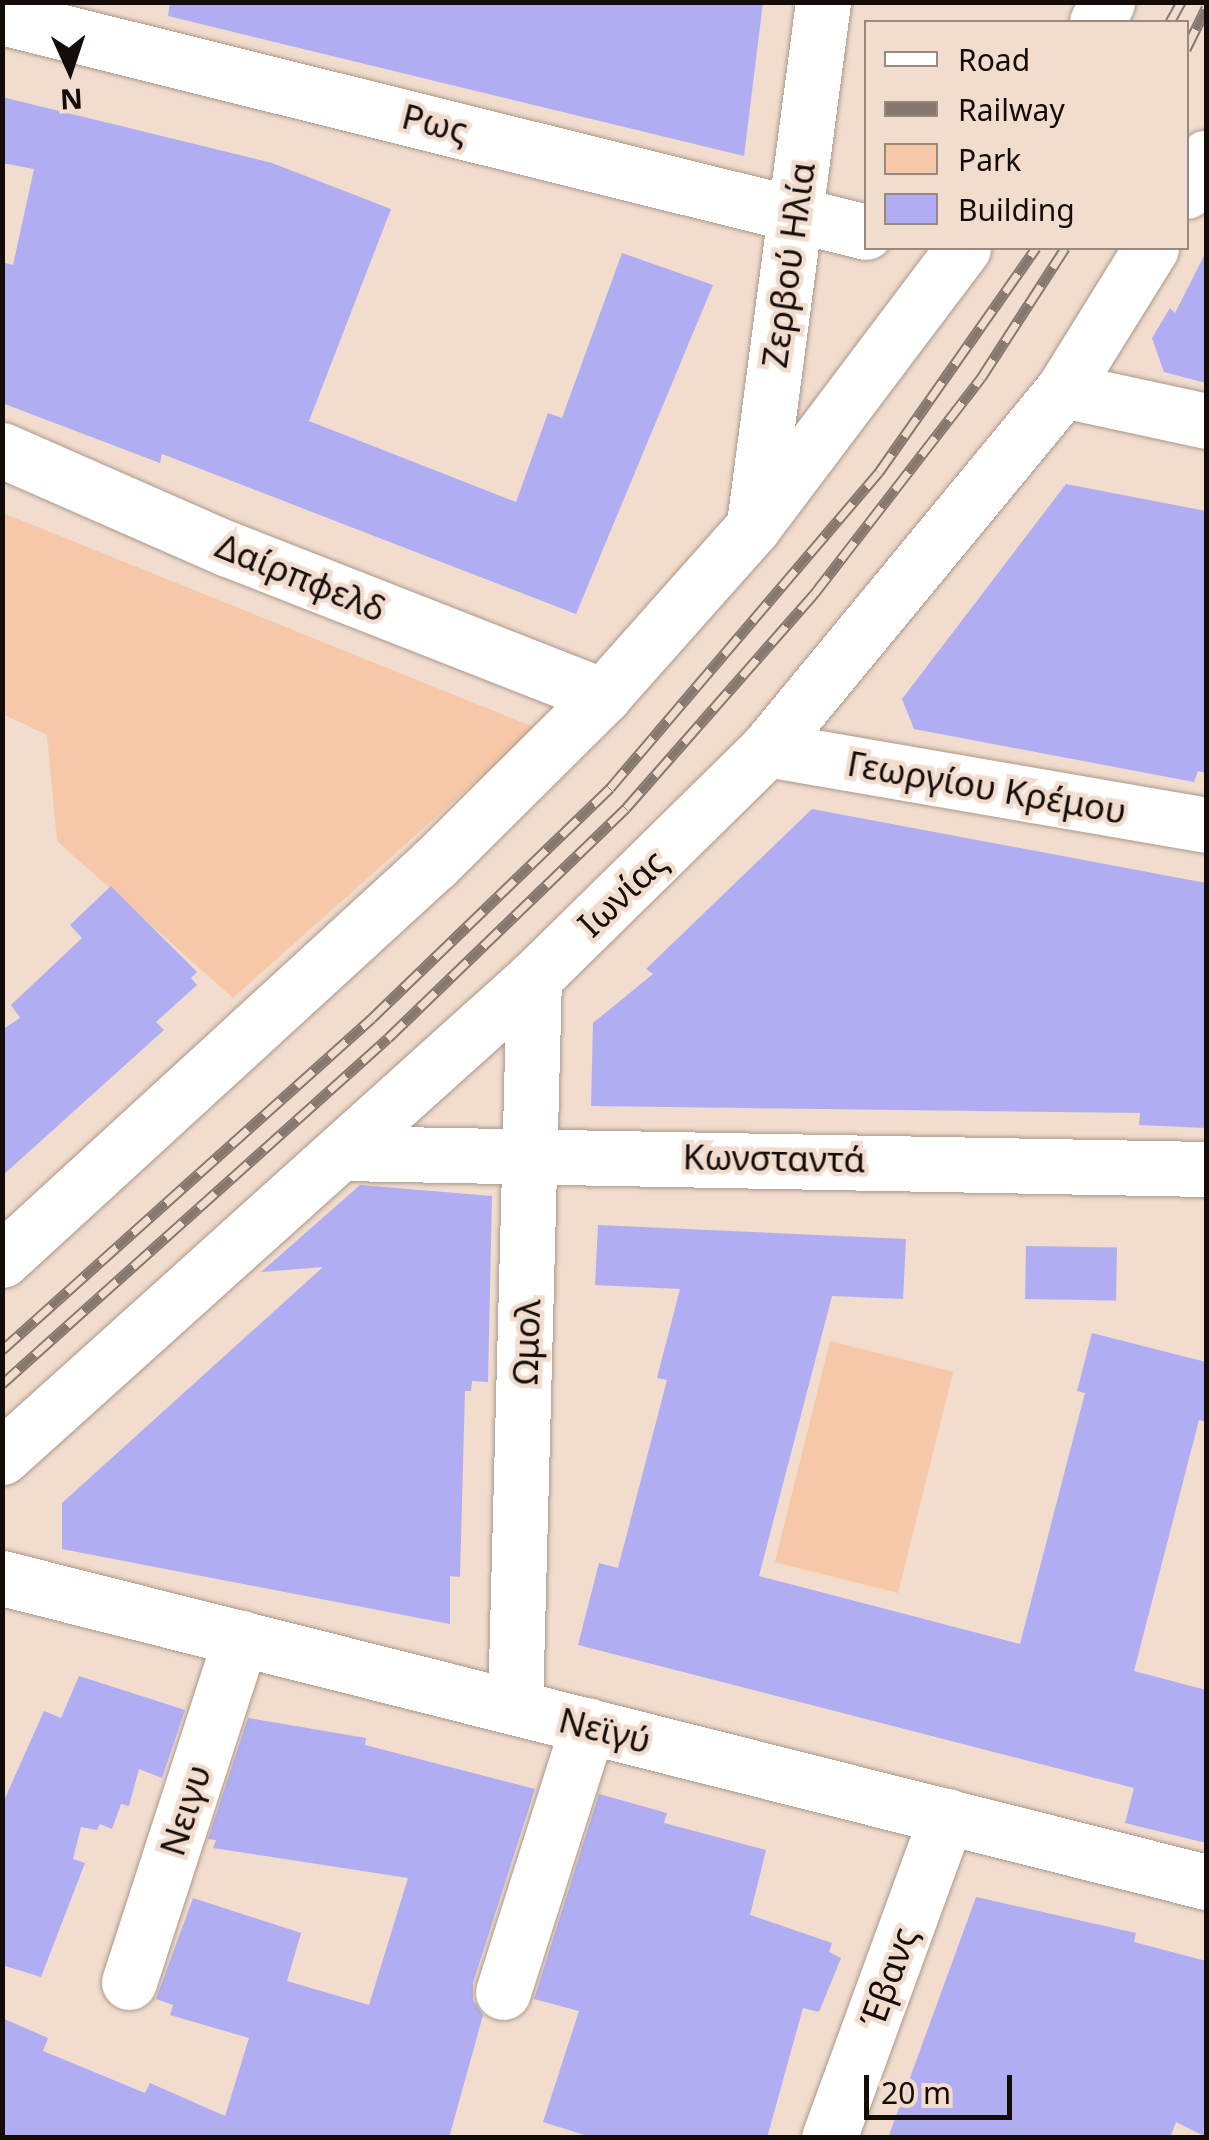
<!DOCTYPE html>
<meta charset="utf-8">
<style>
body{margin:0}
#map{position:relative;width:1209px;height:2140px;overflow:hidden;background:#f1dccd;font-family:"Noto Sans",sans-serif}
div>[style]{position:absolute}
.green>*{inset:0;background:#f7c8a7;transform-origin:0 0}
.building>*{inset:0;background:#b0adf2;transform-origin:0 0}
.roads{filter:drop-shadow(0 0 2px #ab988a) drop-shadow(0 0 2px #ab988a)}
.minor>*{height:55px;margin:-27.5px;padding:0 27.5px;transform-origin:27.5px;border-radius:27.5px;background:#fff}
.rail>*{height:11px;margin-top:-5.5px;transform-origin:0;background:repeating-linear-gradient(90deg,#f1dccd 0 22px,#86786e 0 44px);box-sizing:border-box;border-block:2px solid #86786e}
span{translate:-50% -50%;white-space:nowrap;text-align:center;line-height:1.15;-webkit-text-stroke:9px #f1dccd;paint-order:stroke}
.street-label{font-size:35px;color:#130c08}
.frame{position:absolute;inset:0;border:5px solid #130c08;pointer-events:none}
.legend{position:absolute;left:864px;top:20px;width:325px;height:230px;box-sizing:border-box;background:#f1dccd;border:2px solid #98897e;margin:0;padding:12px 18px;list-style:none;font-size:30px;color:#130c08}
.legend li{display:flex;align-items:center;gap:20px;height:50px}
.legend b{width:50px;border:2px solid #98897e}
.north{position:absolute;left:20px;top:20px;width:100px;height:100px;-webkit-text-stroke:8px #f1dccd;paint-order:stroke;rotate:177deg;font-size:28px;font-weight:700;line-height:40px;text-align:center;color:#130c08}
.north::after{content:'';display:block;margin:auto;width:35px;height:45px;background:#130c08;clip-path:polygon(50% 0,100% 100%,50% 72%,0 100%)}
.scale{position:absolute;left:864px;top:2075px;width:148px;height:45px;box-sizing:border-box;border:5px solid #130c08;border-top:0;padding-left:12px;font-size:30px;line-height:35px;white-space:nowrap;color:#130c08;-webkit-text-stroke:8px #f1dccd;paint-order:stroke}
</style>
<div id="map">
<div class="green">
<i style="clip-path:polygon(3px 513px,536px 728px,233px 998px,57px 841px,47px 735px,3px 714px)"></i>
<i style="left:830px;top:1341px;width:127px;height:228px;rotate:14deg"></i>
</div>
<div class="building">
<i style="clip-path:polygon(170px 2px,763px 2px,744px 156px,168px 16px)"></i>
<i style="clip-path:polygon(2px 97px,272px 163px,391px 209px,309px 421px,516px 502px,548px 413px,562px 418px,622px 253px,713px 285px,576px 614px,162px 454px,160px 463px,2px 403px,2px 262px,13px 265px,34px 169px,2px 163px)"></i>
<i style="clip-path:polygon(1206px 252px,1206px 383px,1164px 372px,1152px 338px,1170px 308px,1175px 313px)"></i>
<i style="clip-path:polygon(1066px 484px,1206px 511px,1206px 773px,1198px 771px,1194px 782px,914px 729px,902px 699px)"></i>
<i style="clip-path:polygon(812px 809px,1206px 883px,1206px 1128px,1139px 1125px,1140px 1113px,591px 1106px,593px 1023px,653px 974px,646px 969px)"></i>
<i style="clip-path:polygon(111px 886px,197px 972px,191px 978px,197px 985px,156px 1022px,164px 1030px,2px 1176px,2px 1030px,20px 1018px,11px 1005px,82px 938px,70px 925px)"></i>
<i style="clip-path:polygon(360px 1185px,492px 1196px,488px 1382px,472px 1381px,471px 1391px,465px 1391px,460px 1577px,450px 1576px,450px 1624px,62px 1549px,62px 1503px,323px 1267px,261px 1272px)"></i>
<i style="clip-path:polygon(598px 1225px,906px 1239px,903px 1299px,832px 1296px,759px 1576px,1020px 1644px,1085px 1393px,1077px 1391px,1092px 1333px,1206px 1362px,1206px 1422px,1199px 1420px,1134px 1671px,1206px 1690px,1206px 1843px,1125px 1823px,1134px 1788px,578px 1645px,599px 1563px,618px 1568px,667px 1380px,657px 1378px,680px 1289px,595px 1285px)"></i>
<i style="left:1026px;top:1246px;width:91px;height:53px;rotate:1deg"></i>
<i style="clip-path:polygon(79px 1676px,185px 1710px,162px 1778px,139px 1769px,129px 1806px,121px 1804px,112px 1829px,100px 1824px,97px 1830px,81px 1827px,73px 1859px,85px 1863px,41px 1977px,2px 1965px,2px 1805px,44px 1711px,61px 1718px)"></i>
<i style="clip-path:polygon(248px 1718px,366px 1738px,365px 1745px,535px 1789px,473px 1983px,473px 2000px,483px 2015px,449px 2138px,2px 2138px,2px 2018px,48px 2038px,43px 2051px,145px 2093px,150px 2083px,225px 2116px,249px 2038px,170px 2015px,173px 2005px,156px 1999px,193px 1898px,301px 1933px,287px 1981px,369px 2005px,408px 1878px,213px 1848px,216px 1840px,208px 1839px)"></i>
<i style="clip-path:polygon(599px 1794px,667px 1813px,664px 1823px,766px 1850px,750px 1915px,832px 1943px,829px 1952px,841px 1958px,819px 2012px,803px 2008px,767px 2138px,594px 2138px,543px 2122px,579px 2011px,534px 1999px)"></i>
<i style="clip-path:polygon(976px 1897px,1136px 1933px,1134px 1942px,1206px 1961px,1206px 2137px,1176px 2122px,1170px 2138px,888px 2138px)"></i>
</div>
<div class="roads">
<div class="minor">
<i style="left:2px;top:17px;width:890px;rotate:13.97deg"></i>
<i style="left:1097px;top:22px;width:22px;rotate:-63deg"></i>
<i style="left:1186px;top:191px;width:39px;rotate:-59deg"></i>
<i style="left:1063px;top:390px;width:146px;rotate:12.2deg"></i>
<i style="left:2px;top:450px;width:247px;rotate:23.7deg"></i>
<i style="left:228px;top:549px;width:403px;rotate:21.4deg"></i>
<i style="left:754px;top:524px;width:527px;rotate:-82.47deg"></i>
<i style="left:767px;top:749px;width:446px;rotate:9.8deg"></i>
<i style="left:342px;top:1153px;width:864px;rotate:1.06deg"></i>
<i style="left:2px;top:1260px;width:587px;rotate:-42.52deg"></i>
<i style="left:435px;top:863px;width:237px;rotate:-44.8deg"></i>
<i style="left:603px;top:696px;width:226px;rotate:-48.4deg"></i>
<i style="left:753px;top:527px;width:349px;rotate:-53deg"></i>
<i style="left:2px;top:1457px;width:716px;rotate:-42deg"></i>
<i style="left:534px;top:978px;width:327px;rotate:-44.5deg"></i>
<i style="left:767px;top:749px;width:465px;rotate:-50.5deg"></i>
<i style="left:1063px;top:390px;width:167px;rotate:-58.2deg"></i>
<i style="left:2px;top:1578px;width:1242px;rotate:14.17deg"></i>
<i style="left:515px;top:1707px;width:729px;rotate:-88.51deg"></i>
<i style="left:129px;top:1982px;width:362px;rotate:-72deg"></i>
<i style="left:503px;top:1992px;width:280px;rotate:-72.3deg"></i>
<i style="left:829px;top:2138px;width:343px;rotate:-69.9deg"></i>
</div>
</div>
<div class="rail">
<i style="left:1170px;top:22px;width:23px;rotate:-61deg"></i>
<i style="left:1186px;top:49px;width:46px;rotate:-64deg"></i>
<i style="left:2px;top:1350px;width:497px;rotate:-41.9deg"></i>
<i style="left:372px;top:1018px;width:331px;rotate:-44deg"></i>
<i style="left:610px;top:788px;width:415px;rotate:-49.6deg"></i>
<i style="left:879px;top:472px;width:274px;rotate:-55deg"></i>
<i style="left:2px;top:1384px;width:518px;rotate:-41.87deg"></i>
<i style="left:388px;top:1038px;width:331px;rotate:-44deg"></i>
<i style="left:626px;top:808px;width:285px;rotate:-48.7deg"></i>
<i style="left:814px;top:594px;width:273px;rotate:-52.3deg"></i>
<i style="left:981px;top:378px;width:155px;rotate:-57.1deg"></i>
</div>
<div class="street-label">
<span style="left:435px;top:123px;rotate:14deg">Ρως</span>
<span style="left:788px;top:265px;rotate:-82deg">Ζερβού Ηλία</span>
<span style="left:301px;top:577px;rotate:22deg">Δαίρπφελδ</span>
<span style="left:987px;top:787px;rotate:10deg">Γεωργίου Κρέμου</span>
<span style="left:622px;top:893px;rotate:-44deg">Ιωνίας</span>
<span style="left:774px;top:1158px;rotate:1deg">Κωνσταντά</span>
<span style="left:526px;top:1342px;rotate:-88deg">Ωμολ</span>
<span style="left:605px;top:1730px;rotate:14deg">Νεϊγύ</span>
<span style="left:185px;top:1810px;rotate:-72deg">Νειγυ</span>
<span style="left:888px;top:1977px;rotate:-70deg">Έβανς</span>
</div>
<div class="frame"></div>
<ul class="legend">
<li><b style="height:12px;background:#fff"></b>Road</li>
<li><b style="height:12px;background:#86786e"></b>Railway</li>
<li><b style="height:28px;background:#f7c8a7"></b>Park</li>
<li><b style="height:28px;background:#b0adf2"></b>Building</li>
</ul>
<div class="north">N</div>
<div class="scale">20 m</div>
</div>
